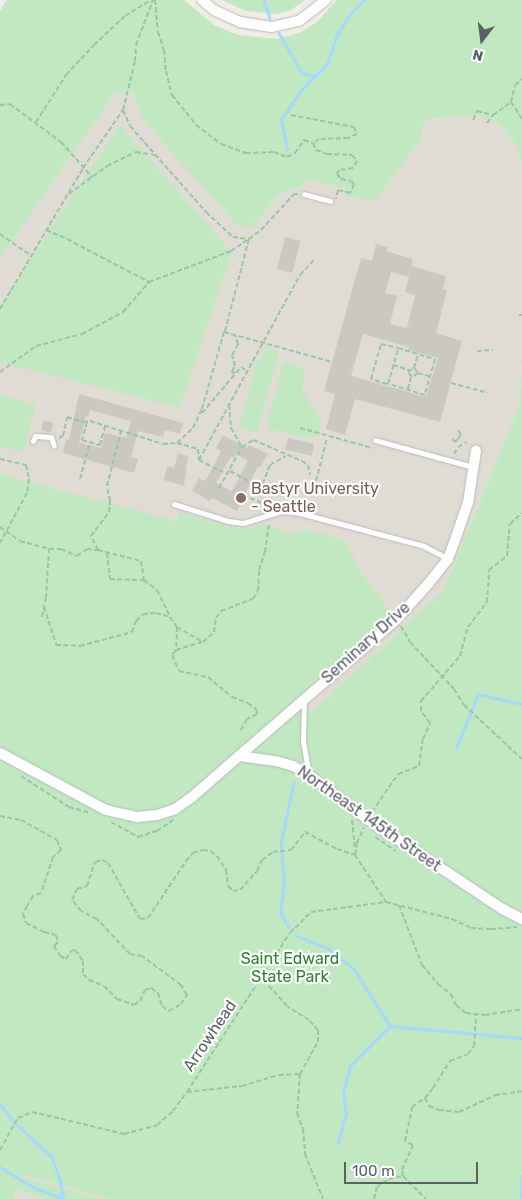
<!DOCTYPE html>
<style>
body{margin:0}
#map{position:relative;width:522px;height:1199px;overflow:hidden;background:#f0ede5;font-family:Rubik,sans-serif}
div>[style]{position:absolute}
.education>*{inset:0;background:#e0dcd3}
.green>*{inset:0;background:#c1e8c0}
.stream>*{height:2.5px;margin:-1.25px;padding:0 1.25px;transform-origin:1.25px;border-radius:1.25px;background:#a5d9ff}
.building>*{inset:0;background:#cbc8c2;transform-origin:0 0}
.path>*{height:2px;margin-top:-1px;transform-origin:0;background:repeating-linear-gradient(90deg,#98c7a5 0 5px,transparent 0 7.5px)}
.roads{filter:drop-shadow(0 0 1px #b7bbbf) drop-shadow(0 0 1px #b7bbbf)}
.lane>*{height:5px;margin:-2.5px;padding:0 2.5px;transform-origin:2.5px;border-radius:2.5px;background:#fff}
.street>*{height:10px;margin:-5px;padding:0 5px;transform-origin:5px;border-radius:5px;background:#fff}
.dots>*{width:14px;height:14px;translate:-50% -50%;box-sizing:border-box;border:2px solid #fff;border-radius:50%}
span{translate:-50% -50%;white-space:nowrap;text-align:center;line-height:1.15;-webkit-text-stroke:4.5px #fff;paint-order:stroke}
.education-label{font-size:16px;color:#785e54}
.left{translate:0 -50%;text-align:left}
.street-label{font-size:16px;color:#5c6166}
.park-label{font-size:16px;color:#308232}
.north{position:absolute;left:457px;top:15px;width:50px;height:50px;-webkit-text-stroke:4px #fff;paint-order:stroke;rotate:195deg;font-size:14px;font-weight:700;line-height:20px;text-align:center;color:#5c6166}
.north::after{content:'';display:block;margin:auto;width:18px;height:22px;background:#5c6166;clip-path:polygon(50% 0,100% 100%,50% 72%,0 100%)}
.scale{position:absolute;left:344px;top:1162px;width:134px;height:22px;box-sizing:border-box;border:2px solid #5c6166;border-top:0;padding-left:6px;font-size:15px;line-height:18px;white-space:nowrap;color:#5c6166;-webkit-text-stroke:4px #fff;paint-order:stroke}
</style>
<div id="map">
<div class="education">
<i style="clip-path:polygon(132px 91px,143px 120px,252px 228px,277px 196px,286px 190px,301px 188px,307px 180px,346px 188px,345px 196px,421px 131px,428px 119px,472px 115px,496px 121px,518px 147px,522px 172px,522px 362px,519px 406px,444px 590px,312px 712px,277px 672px,0 706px,0 258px,114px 95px)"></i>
<i style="clip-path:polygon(21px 1174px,109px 1199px,13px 1199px)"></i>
</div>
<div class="green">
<i style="clip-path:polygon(7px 0,184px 0,214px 25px,238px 35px,277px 39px,299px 33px,316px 23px,337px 0,522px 0,522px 172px,518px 147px,496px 121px,472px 115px,428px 119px,421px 131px,422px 137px,375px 201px,345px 196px,346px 188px,307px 180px,301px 188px,286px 190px,277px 196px,252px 228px,238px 226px,143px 120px,132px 91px,114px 95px,0 258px,0 11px)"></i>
<i style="clip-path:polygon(222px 0,305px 0,291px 10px,276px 14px,246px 11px)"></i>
<i style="clip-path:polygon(120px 124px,232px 253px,180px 408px,0 362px,0 306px)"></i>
<i style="clip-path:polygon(267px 347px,279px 351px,257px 432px,239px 427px,256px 364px)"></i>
<i style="clip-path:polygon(283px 362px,297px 364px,304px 370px,302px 390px,322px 422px,320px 433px,314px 437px,305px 438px,267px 428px)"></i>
<i style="clip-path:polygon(522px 362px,522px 1199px,109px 1199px,21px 1174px,20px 1177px,101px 1199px,47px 1199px,16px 1189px,13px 1199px,0 1199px,0 467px,2px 475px,176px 521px,179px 512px,239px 530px,264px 525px,293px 534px,304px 529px,343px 539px,352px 553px,360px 572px,382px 597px,390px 616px,300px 698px,312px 712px,444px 590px,519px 406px)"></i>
<i style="clip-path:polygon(0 395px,36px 405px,23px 452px,0 446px)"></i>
</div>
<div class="stream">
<i style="left:264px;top:0;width:19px;rotate:72deg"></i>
<i style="left:279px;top:33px;width:46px;rotate:60.1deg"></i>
<i style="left:302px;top:73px;width:14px;rotate:12deg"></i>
<i style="left:287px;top:150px;width:31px;rotate:-101deg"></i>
<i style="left:281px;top:120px;width:37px;rotate:-56deg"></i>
<i style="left:302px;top:89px;width:35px;rotate:-45deg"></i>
<i style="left:327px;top:64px;width:31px;rotate:-71deg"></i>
<i style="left:337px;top:35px;width:26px;rotate:-58deg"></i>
<i style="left:351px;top:13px;width:18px;rotate:-45deg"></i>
<i style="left:456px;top:748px;width:58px;rotate:-67.8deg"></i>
<i style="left:478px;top:694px;width:45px;rotate:12.8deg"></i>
<i style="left:289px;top:928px;width:17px;rotate:-121deg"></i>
<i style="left:280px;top:913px;width:27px;rotate:-82deg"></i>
<i style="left:284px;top:886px;width:44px;rotate:-93.9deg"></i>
<i style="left:281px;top:842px;width:62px;rotate:-78deg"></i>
<i style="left:295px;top:935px;width:37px;rotate:22deg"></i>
<i style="left:329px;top:949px;width:32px;rotate:39deg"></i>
<i style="left:354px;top:969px;width:67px;rotate:57.7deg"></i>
<i style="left:390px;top:1026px;width:133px;rotate:5.2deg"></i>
<i style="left:0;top:1104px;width:23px;rotate:52deg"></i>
<i style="left:14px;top:1122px;width:52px;rotate:42.6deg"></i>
<i style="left:52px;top:1157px;width:20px;rotate:70deg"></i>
<i style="left:59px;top:1176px;width:24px;rotate:78deg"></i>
<i style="left:338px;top:1143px;width:30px;rotate:-75deg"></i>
<i style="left:346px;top:1114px;width:21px;rotate:-98deg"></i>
<i style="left:343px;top:1093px;width:28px;rotate:-75deg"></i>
<i style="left:350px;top:1066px;width:57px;rotate:-45deg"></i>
<i style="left:0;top:1167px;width:41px;rotate:31deg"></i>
<i style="left:35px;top:1188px;width:30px;rotate:20deg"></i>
<i style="left:521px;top:1199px;width:23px;rotate:-88deg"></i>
</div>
<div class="building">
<i style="left:285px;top:237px;width:16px;height:33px;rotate:14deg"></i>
<i style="clip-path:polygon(evenodd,376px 244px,388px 247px,386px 251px,413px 259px,411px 266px,446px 276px,443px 289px,447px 290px,436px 333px,462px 341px,440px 422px,355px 399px,345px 435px,326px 429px,335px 394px,324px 391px,361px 258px,372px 261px,376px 244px,391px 272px,409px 277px,405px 292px,415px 295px,407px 328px,390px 324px,397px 296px,385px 293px,391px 272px,376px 244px,363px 334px,409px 347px,408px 350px,438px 358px,426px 397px,351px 376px,363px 334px)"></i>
<i style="clip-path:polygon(evenodd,79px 394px,183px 423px,180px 434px,165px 430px,163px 437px,138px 431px,131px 457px,138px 459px,134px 473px,63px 453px,66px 439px,69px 440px,79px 394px,90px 410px,131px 421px,126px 438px,105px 433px,101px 448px,79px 443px,86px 416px,88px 417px,90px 410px)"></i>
<i style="left:44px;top:420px;width:10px;height:10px;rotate:17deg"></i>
<i style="clip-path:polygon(evenodd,223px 435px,247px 448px,249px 445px,268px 454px,260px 468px,258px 466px,237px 511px,212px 498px,210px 501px,192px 491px,199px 478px,205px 481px,212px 469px,221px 451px,216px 448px,223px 435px,236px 454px,248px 461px,232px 491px,216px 483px,231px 456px,234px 458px,236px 454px)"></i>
<i style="left:288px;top:438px;width:27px;height:12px;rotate:13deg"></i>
<i style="clip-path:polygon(178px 453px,188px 456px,184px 486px,164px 480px,167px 466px,174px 468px)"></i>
</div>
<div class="path">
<i style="left:155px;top:0;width:32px;rotate:85deg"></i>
<i style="left:158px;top:32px;width:19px;rotate:72deg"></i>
<i style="left:164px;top:50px;width:21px;rotate:85deg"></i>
<i style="left:166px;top:71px;width:25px;rotate:76deg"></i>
<i style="left:172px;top:95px;width:38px;rotate:51deg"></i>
<i style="left:196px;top:125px;width:31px;rotate:37deg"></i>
<i style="left:221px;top:144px;width:27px;rotate:20deg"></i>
<i style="left:246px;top:153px;width:28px;rotate:-2deg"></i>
<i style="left:274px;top:152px;width:14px;rotate:21deg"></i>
<i style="left:287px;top:157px;width:9px;rotate:-27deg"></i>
<i style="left:295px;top:153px;width:16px;rotate:-55deg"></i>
<i style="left:304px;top:140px;width:9px;rotate:18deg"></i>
<i style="left:511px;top:102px;width:17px;rotate:-77deg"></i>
<i style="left:515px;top:85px;width:9px;rotate:-41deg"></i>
<i style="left:511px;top:102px;width:20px;rotate:57deg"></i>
<i style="left:0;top:105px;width:10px;rotate:-6deg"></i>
<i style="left:10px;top:104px;width:64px;rotate:36.7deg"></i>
<i style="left:61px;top:142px;width:47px;rotate:48.5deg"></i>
<i style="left:123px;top:110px;width:17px;rotate:66deg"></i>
<i style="left:130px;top:126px;width:115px;rotate:48.5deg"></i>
<i style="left:206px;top:212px;width:37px;rotate:43deg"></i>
<i style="left:233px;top:237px;width:16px;rotate:7deg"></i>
<i style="left:249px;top:239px;width:15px;rotate:-37deg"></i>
<i style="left:261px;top:230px;width:49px;rotate:-47.5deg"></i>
<i style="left:294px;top:194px;width:4px"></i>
<i style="left:291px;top:115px;width:64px;rotate:10.8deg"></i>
<i style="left:354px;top:127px;width:8px;rotate:67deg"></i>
<i style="left:357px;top:134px;width:10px;rotate:156deg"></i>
<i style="left:348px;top:138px;width:29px;rotate:178deg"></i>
<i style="left:319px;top:139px;width:7px;rotate:146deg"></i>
<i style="left:313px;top:143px;width:8px;rotate:67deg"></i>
<i style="left:316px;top:150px;width:12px;rotate:20deg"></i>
<i style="left:327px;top:154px;width:25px;rotate:2deg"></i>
<i style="left:352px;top:155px;width:8px;rotate:50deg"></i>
<i style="left:357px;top:161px;width:8px;rotate:120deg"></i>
<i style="left:353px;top:168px;width:14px;rotate:172deg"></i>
<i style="left:339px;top:170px;width:4px;rotate:117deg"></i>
<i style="left:337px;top:174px;width:6px;rotate:51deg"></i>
<i style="left:341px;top:179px;width:10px;rotate:11deg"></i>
<i style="left:351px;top:181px;width:4px;rotate:45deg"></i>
<i style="left:354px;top:184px;width:10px;rotate:114deg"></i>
<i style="left:350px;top:193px;width:12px;rotate:-166deg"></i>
<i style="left:338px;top:190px;width:9px;rotate:103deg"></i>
<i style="left:473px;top:120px;width:10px;rotate:-66deg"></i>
<i style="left:477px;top:111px;width:16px;rotate:14deg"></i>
<i style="left:36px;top:122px;width:56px;rotate:-57.4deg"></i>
<i style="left:66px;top:75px;width:41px;rotate:-47deg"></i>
<i style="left:94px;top:45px;width:42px;rotate:-43.1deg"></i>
<i style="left:125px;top:16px;width:31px;rotate:-32deg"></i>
<i style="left:487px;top:123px;width:10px;rotate:-53deg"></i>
<i style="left:493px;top:115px;width:22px;rotate:-36deg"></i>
<i style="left:69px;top:194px;width:47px;rotate:-36.4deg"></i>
<i style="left:107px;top:166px;width:32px;rotate:-26deg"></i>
<i style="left:136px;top:152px;width:20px;rotate:9deg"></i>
<i style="left:46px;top:230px;width:23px;rotate:23deg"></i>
<i style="left:67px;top:239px;width:93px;rotate:27.7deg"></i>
<i style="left:0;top:234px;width:38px;rotate:35deg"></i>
<i style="left:0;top:309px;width:164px;rotate:-59.5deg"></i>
<i style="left:83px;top:168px;width:70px;rotate:-55.4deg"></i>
<i style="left:123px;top:110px;width:50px;rotate:-76.2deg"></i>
<i style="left:135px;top:61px;width:16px;rotate:-86deg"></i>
<i style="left:136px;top:45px;width:48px;rotate:-69.3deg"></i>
<i style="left:519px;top:315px;width:3px"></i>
<i style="left:225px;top:331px;width:95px;rotate:-75.4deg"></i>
<i style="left:398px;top:348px;width:39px;rotate:17deg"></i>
<i style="left:435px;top:359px;width:37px;rotate:106deg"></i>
<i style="left:425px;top:395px;width:39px;rotate:-163deg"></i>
<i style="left:388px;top:384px;width:37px;rotate:-74deg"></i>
<i style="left:477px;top:351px;width:16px;rotate:-4deg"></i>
<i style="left:393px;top:365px;width:17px;rotate:17deg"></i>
<i style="left:414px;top:368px;width:6px;rotate:51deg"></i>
<i style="left:418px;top:373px;width:7px;rotate:146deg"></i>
<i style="left:412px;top:377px;width:6px;rotate:-129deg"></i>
<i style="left:408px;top:372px;width:7px;rotate:-34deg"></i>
<i style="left:414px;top:368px;width:15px;rotate:-74deg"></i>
<i style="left:0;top:372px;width:44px;rotate:-35.8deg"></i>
<i style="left:36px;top:346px;width:48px;rotate:-14.6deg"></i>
<i style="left:82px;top:334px;width:47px;rotate:-28.2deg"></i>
<i style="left:123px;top:312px;width:40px;rotate:-49deg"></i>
<i style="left:149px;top:282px;width:88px;rotate:-20.7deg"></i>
<i style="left:231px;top:251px;width:22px;rotate:-34deg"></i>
<i style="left:418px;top:373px;width:15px;rotate:16deg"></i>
<i style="left:234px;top:374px;width:4px;rotate:-124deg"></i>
<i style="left:232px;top:371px;width:6px;rotate:-59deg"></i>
<i style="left:235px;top:366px;width:11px;rotate:-105deg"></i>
<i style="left:232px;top:355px;width:13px;rotate:-61deg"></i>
<i style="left:238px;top:344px;width:9px;rotate:-108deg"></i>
<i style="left:451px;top:383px;width:38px;rotate:15deg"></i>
<i style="left:387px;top:384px;width:17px;rotate:-163deg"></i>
<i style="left:371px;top:379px;width:36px;rotate:-74deg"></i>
<i style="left:381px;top:344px;width:17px;rotate:13deg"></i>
<i style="left:408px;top:389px;width:12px;rotate:-76deg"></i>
<i style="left:229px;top:405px;width:23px;rotate:85deg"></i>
<i style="left:231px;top:428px;width:22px;rotate:60deg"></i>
<i style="left:202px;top:413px;width:60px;rotate:-49.7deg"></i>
<i style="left:241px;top:367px;width:7px;rotate:34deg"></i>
<i style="left:87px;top:422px;width:19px;rotate:106deg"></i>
<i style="left:82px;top:440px;width:19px;rotate:16deg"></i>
<i style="left:100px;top:445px;width:20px;rotate:-75deg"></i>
<i style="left:300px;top:428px;width:75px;rotate:15.5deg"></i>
<i style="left:59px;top:438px;width:4px;rotate:-27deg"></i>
<i style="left:63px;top:436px;width:19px;rotate:-78deg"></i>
<i style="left:67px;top:417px;width:17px;rotate:17deg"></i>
<i style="left:83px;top:422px;width:7px;rotate:-8deg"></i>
<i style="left:90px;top:421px;width:77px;rotate:17.5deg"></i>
<i style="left:163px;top:444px;width:14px;rotate:-4deg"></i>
<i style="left:177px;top:443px;width:22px;rotate:-43deg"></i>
<i style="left:193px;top:428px;width:21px;rotate:-65deg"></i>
<i style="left:202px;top:409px;width:80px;rotate:-74.1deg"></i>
<i style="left:224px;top:332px;width:112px;rotate:15.5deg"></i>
<i style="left:452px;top:439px;width:4px;rotate:45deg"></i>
<i style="left:455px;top:442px;width:6px;rotate:-45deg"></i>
<i style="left:459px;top:438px;width:5px;rotate:-68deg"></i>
<i style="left:461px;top:433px;width:4px;rotate:-146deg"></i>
<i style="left:177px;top:443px;width:22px;rotate:16deg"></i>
<i style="left:198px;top:449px;width:11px;rotate:85deg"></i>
<i style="left:199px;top:460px;width:31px;rotate:27deg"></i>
<i style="left:454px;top:454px;width:8px;rotate:-60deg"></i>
<i style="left:458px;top:447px;width:10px;rotate:-29deg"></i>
<i style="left:0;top:459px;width:27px;rotate:13deg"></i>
<i style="left:26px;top:465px;width:14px;rotate:78deg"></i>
<i style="left:29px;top:479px;width:14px;rotate:98deg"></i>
<i style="left:27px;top:493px;width:57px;rotate:118.4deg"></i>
<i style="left:199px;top:460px;width:211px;rotate:-61.4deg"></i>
<i style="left:300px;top:275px;width:21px;rotate:-47deg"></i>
<i style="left:230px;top:471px;width:27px;rotate:28deg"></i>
<i style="left:254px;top:484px;width:7px;rotate:-8deg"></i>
<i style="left:80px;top:479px;width:38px;rotate:-75deg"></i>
<i style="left:316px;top:481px;width:44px;rotate:-75.7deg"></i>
<i style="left:219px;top:488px;width:47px;rotate:-60.7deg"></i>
<i style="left:242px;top:447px;width:13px;rotate:-32deg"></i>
<i style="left:253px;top:440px;width:53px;rotate:23.2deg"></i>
<i style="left:302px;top:461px;width:7px;rotate:34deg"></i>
<i style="left:308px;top:465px;width:10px;rotate:79deg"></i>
<i style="left:260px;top:491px;width:28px;rotate:-69deg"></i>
<i style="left:270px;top:465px;width:18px;rotate:-29deg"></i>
<i style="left:243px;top:495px;width:23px;rotate:23deg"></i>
<i style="left:264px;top:504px;width:7px;rotate:56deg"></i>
<i style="left:0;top:527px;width:24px;rotate:35deg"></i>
<i style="left:20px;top:541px;width:30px;rotate:15deg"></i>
<i style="left:49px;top:549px;width:12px"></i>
<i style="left:61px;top:549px;width:17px;rotate:24deg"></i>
<i style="left:77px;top:556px;width:12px;rotate:-35deg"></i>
<i style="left:87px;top:549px;width:11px;rotate:5deg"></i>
<i style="left:98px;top:550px;width:44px;rotate:14.3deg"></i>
<i style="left:141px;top:561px;width:19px;rotate:81deg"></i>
<i style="left:144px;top:580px;width:16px;rotate:38deg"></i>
<i style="left:157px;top:590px;width:30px;rotate:64deg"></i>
<i style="left:170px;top:617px;width:12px;rotate:55deg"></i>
<i style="left:177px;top:627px;width:23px;rotate:92deg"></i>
<i style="left:176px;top:650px;width:28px;rotate:-17deg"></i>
<i style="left:203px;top:642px;width:15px;rotate:-42deg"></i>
<i style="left:214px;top:632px;width:14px;rotate:-82deg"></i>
<i style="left:216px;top:618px;width:9px;rotate:-54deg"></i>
<i style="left:221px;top:611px;width:34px;rotate:-21deg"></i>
<i style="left:253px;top:599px;width:9px;rotate:-58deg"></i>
<i style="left:258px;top:591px;width:21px;rotate:-87deg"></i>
<i style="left:259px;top:570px;width:19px;rotate:-72deg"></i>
<i style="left:265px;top:552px;width:30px;rotate:-82deg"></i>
<i style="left:98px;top:550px;width:16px;rotate:-117deg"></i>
<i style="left:91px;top:536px;width:30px;rotate:-53deg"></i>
<i style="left:109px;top:512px;width:11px;rotate:-85deg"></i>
<i style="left:110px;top:501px;width:15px;rotate:-101deg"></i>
<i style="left:107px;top:486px;width:57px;rotate:-75.7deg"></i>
<i style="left:107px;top:553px;width:26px;rotate:83deg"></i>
<i style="left:110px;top:579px;width:34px;rotate:2deg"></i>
<i style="left:44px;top:607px;width:40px;rotate:72deg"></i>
<i style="left:56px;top:645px;width:24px;rotate:2deg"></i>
<i style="left:80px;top:646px;width:54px;rotate:-15.1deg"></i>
<i style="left:132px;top:632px;width:12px;rotate:-70deg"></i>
<i style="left:136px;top:621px;width:10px;rotate:-45deg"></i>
<i style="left:143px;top:614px;width:13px;rotate:-4deg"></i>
<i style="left:156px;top:613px;width:15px;rotate:16deg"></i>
<i style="left:42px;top:617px;width:19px;rotate:-78deg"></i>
<i style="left:46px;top:598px;width:49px;rotate:-86.5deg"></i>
<i style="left:401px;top:626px;width:18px;rotate:61deg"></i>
<i style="left:410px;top:642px;width:64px;rotate:46.9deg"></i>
<i style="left:454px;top:689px;width:19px;rotate:58deg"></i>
<i style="left:464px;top:705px;width:79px;rotate:43deg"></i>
<i style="left:177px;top:627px;width:30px;rotate:30deg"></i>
<i style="left:176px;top:650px;width:6px;rotate:129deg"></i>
<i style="left:172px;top:655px;width:17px;rotate:66deg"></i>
<i style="left:179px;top:671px;width:30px;rotate:12deg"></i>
<i style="left:208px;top:677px;width:31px;rotate:40deg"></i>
<i style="left:232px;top:697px;width:17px;rotate:21deg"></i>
<i style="left:248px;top:703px;width:10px;rotate:37deg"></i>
<i style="left:256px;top:709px;width:5px;rotate:79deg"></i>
<i style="left:257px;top:714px;width:11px;rotate:153deg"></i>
<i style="left:247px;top:719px;width:13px;rotate:119deg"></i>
<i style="left:21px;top:776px;width:57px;rotate:32.9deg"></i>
<i style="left:69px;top:807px;width:20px;rotate:15deg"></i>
<i style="left:372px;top:812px;width:46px;rotate:-55.6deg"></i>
<i style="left:398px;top:774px;width:22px;rotate:-21deg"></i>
<i style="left:419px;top:766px;width:27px;rotate:-82deg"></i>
<i style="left:423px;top:739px;width:17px;rotate:-66deg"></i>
<i style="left:430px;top:723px;width:15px;rotate:-127deg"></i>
<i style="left:421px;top:711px;width:10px;rotate:-90deg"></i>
<i style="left:421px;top:701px;width:60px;rotate:-49.1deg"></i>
<i style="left:460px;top:656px;width:30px;rotate:-75deg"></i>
<i style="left:468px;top:627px;width:31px;rotate:-53deg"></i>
<i style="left:487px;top:602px;width:32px;rotate:-86deg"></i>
<i style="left:489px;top:570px;width:23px;rotate:-38deg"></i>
<i style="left:507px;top:556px;width:32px;rotate:-85deg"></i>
<i style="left:510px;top:524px;width:16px;rotate:-43deg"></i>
<i style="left:0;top:816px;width:21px;rotate:11deg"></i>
<i style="left:21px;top:820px;width:41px;rotate:29.1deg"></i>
<i style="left:57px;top:840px;width:11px;rotate:68deg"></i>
<i style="left:61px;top:850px;width:11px;rotate:139deg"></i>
<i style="left:53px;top:857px;width:38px;rotate:108deg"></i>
<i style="left:41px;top:893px;width:9px;rotate:159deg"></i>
<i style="left:33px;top:896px;width:12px;rotate:121deg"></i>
<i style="left:27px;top:906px;width:9px;rotate:117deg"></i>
<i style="left:23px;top:914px;width:9px;rotate:72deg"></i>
<i style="left:26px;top:923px;width:20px;rotate:27deg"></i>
<i style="left:44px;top:932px;width:12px;rotate:14deg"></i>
<i style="left:56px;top:935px;width:7px;rotate:74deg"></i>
<i style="left:58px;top:942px;width:6px;rotate:135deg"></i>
<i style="left:54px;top:946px;width:12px;rotate:59deg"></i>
<i style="left:60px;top:956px;width:7px;rotate:27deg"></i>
<i style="left:66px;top:959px;width:9px;rotate:-58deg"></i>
<i style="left:71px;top:951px;width:4px;rotate:-14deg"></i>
<i style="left:75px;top:950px;width:14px;rotate:54deg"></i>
<i style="left:83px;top:961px;width:13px;rotate:90deg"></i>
<i style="left:83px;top:974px;width:8px;rotate:45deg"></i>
<i style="left:89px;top:980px;width:16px;rotate:22deg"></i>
<i style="left:104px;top:986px;width:18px;rotate:45deg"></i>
<i style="left:117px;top:999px;width:18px;rotate:19deg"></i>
<i style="left:134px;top:1005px;width:7px;rotate:-34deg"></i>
<i style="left:140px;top:1001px;width:12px;rotate:-66deg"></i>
<i style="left:145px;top:990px;width:6px;rotate:-18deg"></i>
<i style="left:151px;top:988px;width:9px;rotate:36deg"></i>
<i style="left:158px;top:993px;width:14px;rotate:73deg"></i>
<i style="left:162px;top:1006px;width:9px;rotate:36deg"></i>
<i style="left:169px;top:1011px;width:14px;rotate:-30deg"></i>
<i style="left:181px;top:1004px;width:11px;rotate:-56deg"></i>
<i style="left:187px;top:995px;width:12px;rotate:-121deg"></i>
<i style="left:181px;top:985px;width:49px;rotate:-143.4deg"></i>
<i style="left:142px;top:956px;width:12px;rotate:-171deg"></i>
<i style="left:130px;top:954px;width:48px;rotate:-133.3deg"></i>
<i style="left:97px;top:919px;width:18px;rotate:-153deg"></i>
<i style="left:81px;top:911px;width:14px;rotate:-129deg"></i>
<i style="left:72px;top:900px;width:12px;rotate:-66deg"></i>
<i style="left:77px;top:889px;width:10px;rotate:-17deg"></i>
<i style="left:87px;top:886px;width:25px;rotate:-72deg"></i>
<i style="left:95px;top:862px;width:8px;rotate:-14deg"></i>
<i style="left:103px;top:860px;width:6px;rotate:31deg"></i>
<i style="left:108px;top:863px;width:64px;rotate:60.3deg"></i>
<i style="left:140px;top:919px;width:8px;rotate:-7deg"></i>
<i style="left:148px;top:918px;width:69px;rotate:-56.3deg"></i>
<i style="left:186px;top:861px;width:11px;rotate:-49deg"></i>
<i style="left:193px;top:853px;width:10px;rotate:-17deg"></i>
<i style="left:203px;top:850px;width:8px;rotate:7deg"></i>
<i style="left:211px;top:851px;width:8px;rotate:40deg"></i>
<i style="left:217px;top:856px;width:17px;rotate:57deg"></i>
<i style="left:226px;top:870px;width:16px;rotate:83deg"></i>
<i style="left:228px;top:886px;width:7px;rotate:45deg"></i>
<i style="left:233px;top:891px;width:7px;rotate:-8deg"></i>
<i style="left:240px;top:890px;width:25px;rotate:-48deg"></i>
<i style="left:257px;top:871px;width:12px;rotate:-66deg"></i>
<i style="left:262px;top:860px;width:14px;rotate:-36deg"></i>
<i style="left:273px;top:852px;width:18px;rotate:-6deg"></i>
<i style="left:291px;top:850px;width:23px;rotate:-52deg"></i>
<i style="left:305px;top:832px;width:36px;rotate:28deg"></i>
<i style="left:337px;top:849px;width:19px;rotate:18deg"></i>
<i style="left:355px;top:855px;width:56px;rotate:56.6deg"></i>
<i style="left:352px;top:820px;width:30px;rotate:84deg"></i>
<i style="left:111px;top:822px;width:31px;rotate:29deg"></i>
<i style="left:138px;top:837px;width:20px;rotate:-18deg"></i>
<i style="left:157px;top:831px;width:22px;rotate:-34deg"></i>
<i style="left:375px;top:837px;width:25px;rotate:34deg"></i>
<i style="left:355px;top:855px;width:12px;rotate:-81deg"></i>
<i style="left:357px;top:843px;width:17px;rotate:-66deg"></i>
<i style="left:399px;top:905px;width:64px;rotate:69deg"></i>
<i style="left:422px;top:965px;width:25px;rotate:50deg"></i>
<i style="left:438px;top:984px;width:16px;rotate:38deg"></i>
<i style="left:451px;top:994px;width:12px;rotate:66deg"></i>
<i style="left:456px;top:1005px;width:13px;rotate:39deg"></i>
<i style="left:466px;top:1013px;width:19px;rotate:6deg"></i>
<i style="left:485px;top:1015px;width:37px;rotate:-9deg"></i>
<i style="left:300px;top:1074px;width:39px;rotate:94deg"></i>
<i style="left:297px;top:1113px;width:17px;rotate:69deg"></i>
<i style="left:303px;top:1129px;width:25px;rotate:85deg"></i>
<i style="left:305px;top:1154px;width:48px;rotate:68.2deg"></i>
<i style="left:187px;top:1092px;width:55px;rotate:-6.2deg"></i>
<i style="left:242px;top:1086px;width:39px;rotate:-17deg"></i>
<i style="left:279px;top:1075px;width:21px;rotate:-3deg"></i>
<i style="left:300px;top:1074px;width:37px;rotate:-61deg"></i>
<i style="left:318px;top:1042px;width:12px;rotate:-90deg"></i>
<i style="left:318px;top:1030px;width:13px;rotate:-132deg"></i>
<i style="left:309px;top:1020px;width:26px;rotate:-148deg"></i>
<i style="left:287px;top:1006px;width:38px;rotate:-132deg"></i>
<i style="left:425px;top:1098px;width:13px;rotate:-51deg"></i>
<i style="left:433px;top:1088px;width:32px;rotate:-58deg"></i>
<i style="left:450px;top:1061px;width:19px;rotate:-21deg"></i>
<i style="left:468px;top:1054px;width:10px;rotate:-53deg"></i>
<i style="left:474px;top:1046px;width:31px;rotate:-86deg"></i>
<i style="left:0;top:1150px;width:37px;rotate:-61deg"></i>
<i style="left:18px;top:1118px;width:15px;rotate:-23deg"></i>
<i style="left:32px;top:1112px;width:95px;rotate:13.4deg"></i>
<i style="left:124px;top:1134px;width:34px;rotate:-15deg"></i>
<i style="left:157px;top:1125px;width:21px;rotate:-41deg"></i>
<i style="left:173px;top:1111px;width:24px;rotate:-54deg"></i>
<i style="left:187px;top:1092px;width:189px;rotate:-57.1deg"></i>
<i style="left:290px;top:933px;width:30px;rotate:-45deg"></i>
<i style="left:311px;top:912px;width:76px;rotate:-7.6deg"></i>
<i style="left:386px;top:902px;width:68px;rotate:14.4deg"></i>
<i style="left:452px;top:919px;width:21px;rotate:25deg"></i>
<i style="left:471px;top:928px;width:20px;rotate:3deg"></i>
<i style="left:491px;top:929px;width:26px;rotate:-4deg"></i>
<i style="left:403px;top:1176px;width:33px;rotate:45deg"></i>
<i style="left:374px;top:1199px;width:12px;rotate:-76deg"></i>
<i style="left:377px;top:1187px;width:14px;rotate:-34deg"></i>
<i style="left:389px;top:1179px;width:14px;rotate:-12deg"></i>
<i style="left:403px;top:1176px;width:6px;rotate:-99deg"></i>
<i style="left:402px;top:1170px;width:27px;rotate:-66deg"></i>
<i style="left:413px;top:1145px;width:9px;rotate:-153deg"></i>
<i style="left:405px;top:1141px;width:35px;rotate:-78deg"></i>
<i style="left:412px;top:1107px;width:16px;rotate:-35deg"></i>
<i style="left:425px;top:1098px;width:9px;rotate:63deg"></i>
<i style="left:429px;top:1106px;width:11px;rotate:22deg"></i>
<i style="left:439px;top:1110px;width:20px;rotate:6deg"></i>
<i style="left:459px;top:1112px;width:40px;rotate:-25deg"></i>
<i style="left:495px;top:1095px;width:27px;rotate:-8deg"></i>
</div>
<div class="roads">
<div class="lane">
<i style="left:304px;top:194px;width:27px;rotate:15deg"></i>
<i style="left:375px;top:440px;width:102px;rotate:15.4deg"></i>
<i style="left:33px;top:441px;width:5px;rotate:-68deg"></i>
<i style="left:35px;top:436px;width:16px;rotate:4deg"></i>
<i style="left:51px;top:437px;width:9px;rotate:72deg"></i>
<i style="left:174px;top:504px;width:57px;rotate:17.5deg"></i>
<i style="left:228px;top:521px;width:15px;rotate:8deg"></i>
<i style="left:243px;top:523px;width:41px;rotate:-17.1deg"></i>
<i style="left:282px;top:511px;width:18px;rotate:6deg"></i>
<i style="left:300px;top:513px;width:128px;rotate:14.9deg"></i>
<i style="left:424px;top:546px;width:27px;rotate:28deg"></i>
<i style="left:304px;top:701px;width:40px;rotate:91.4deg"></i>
<i style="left:303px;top:741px;width:34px;rotate:80deg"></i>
</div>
<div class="street">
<i style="left:202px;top:0;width:16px;rotate:40deg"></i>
<i style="left:214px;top:10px;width:29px;rotate:25deg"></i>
<i style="left:240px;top:22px;width:32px;rotate:9deg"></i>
<i style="left:272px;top:27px;width:28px;rotate:-13deg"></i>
<i style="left:299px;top:21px;width:34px;rotate:-38deg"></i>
<i style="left:0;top:753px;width:120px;rotate:28.3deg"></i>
<i style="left:106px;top:810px;width:32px;rotate:13deg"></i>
<i style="left:137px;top:817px;width:20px;rotate:-6deg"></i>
<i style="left:157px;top:815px;width:19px;rotate:-18deg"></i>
<i style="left:175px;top:809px;width:19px;rotate:-35deg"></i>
<i style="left:191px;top:798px;width:64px;rotate:-41.2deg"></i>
<i style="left:239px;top:756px;width:37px;rotate:8deg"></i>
<i style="left:276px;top:761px;width:18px;rotate:16deg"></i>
<i style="left:293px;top:766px;width:18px;rotate:29deg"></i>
<i style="left:309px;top:775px;width:73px;rotate:37.2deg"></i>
<i style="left:367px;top:819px;width:161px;rotate:33.6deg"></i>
<i style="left:501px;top:908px;width:24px;rotate:28deg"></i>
<i style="left:239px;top:756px;width:208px;rotate:-40.9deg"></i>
<i style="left:396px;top:620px;width:50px;rotate:-48.3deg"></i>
<i style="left:429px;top:583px;width:31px;rotate:-52deg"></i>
<i style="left:448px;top:559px;width:20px;rotate:-70deg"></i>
<i style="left:455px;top:540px;width:39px;rotate:-71deg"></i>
<i style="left:468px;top:503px;width:53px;rotate:-81.3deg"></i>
</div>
</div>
<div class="dots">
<i style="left:241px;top:498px;background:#8d6e63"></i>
</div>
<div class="education-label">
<span class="left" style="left:251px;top:498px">Bastyr University<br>- Seattle</span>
</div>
<div class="street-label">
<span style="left:366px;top:643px;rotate:-42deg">Seminary Drive</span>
<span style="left:369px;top:819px;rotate:35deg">Northeast 145th Street</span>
<span style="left:210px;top:1036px;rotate:-56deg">Arrowhead</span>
</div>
<div class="park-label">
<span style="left:290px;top:968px">Saint Edward<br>State Park</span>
</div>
<div class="north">N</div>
<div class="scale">100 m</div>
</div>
